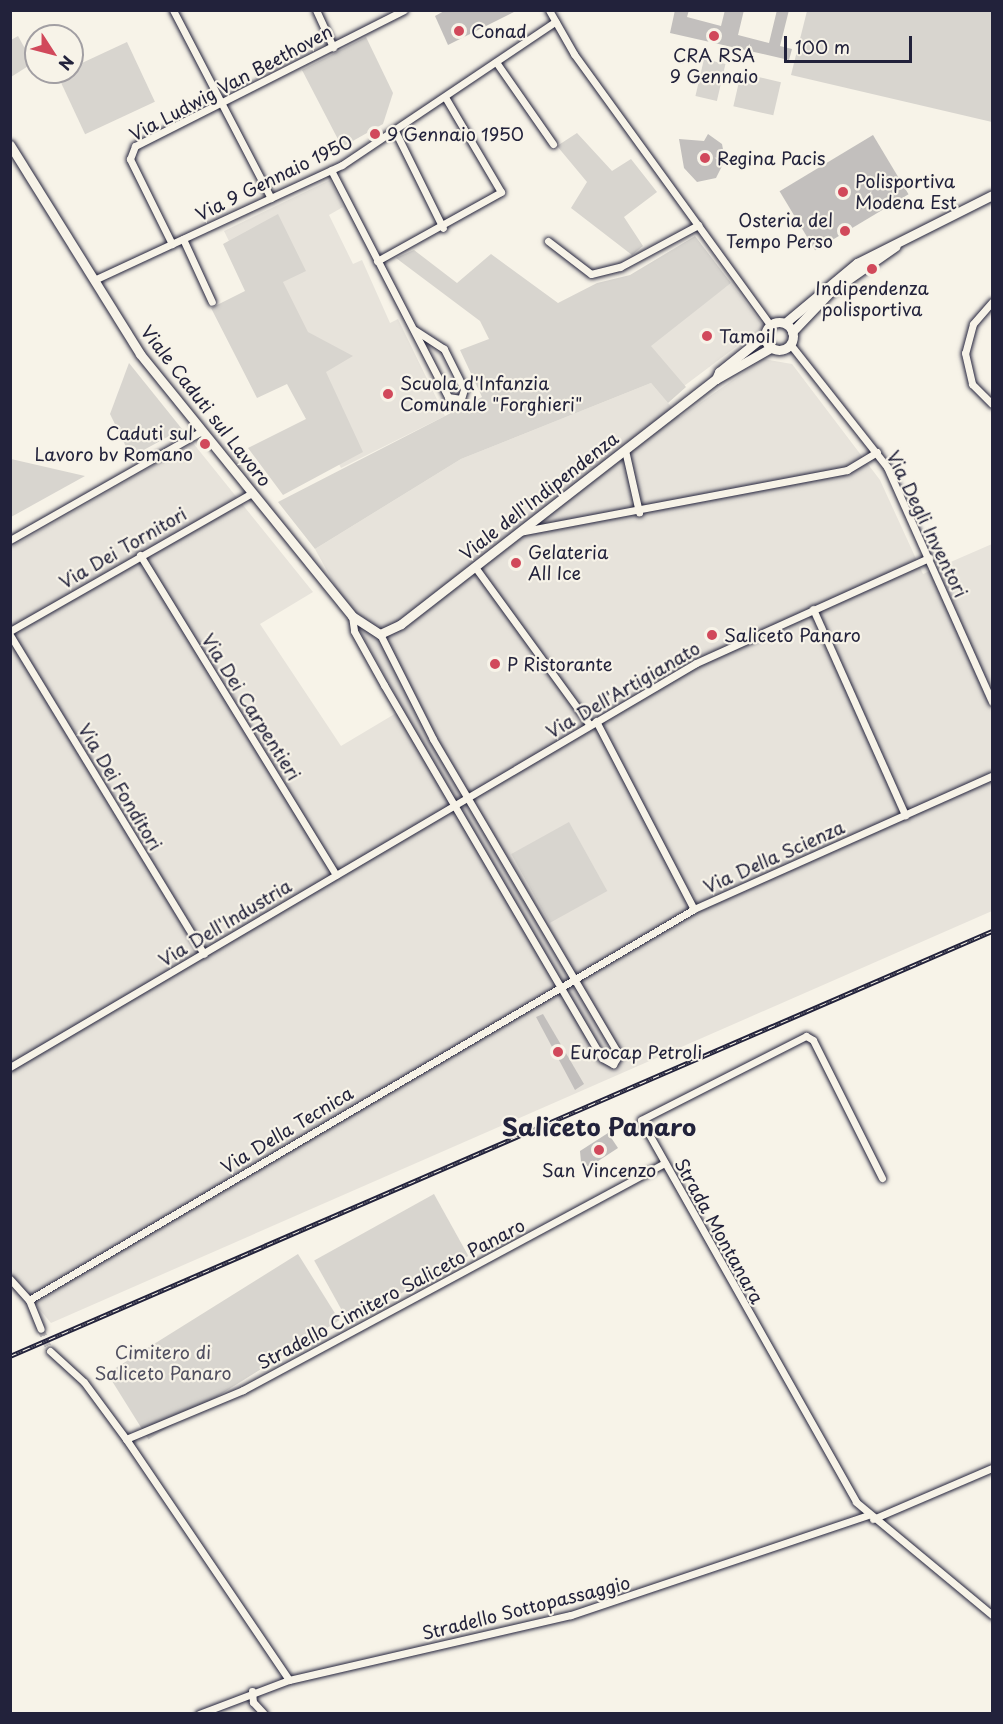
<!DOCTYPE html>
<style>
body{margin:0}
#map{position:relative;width:1003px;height:1724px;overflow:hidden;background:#f7f3e8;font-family:"Playpen Sans",sans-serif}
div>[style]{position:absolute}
.built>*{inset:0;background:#e7e3db;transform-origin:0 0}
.green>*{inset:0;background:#d8d5cf;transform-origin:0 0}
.building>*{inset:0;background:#c2bfbd;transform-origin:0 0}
.street-tunnel>*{height:7px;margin-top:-3.5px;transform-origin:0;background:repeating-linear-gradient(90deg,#ccc9c5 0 7px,transparent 0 10.5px)}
.roads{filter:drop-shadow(0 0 2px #22223b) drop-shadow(0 0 2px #22223b)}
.street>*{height:7px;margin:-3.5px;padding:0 3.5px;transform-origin:3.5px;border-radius:3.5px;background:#f7f3e8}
.secondary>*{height:9px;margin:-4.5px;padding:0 4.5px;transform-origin:4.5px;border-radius:4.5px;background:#f7f3e8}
.secondary>.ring{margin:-4.5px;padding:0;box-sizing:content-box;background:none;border:9px solid #f7f3e8;border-radius:50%}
.rail>*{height:4.5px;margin-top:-2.25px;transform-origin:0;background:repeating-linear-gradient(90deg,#f7f3e8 0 7px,#22223b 0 14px);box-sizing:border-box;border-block:2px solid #22223b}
.dots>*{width:16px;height:16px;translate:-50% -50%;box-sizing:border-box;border:3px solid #f7f3e8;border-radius:50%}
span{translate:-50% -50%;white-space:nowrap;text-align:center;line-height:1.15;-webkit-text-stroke:4.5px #f7f3e8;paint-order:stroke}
.poi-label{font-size:18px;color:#22223b}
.left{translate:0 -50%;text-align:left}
.right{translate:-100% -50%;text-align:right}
.street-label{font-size:18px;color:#22223b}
.park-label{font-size:18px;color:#504f60}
.district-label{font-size:24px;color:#22223b;font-weight:700}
.frame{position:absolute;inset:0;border:12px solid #22223b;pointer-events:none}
.north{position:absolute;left:24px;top:24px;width:60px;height:60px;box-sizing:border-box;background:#f7f3e8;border:2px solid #a29fa3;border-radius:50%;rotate:126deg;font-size:16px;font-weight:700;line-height:24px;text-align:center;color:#22223b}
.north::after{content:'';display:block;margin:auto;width:21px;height:27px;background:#d1495b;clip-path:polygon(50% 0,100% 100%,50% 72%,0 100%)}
.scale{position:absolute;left:784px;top:36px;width:128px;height:27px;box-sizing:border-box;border:3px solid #22223b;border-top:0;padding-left:8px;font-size:18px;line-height:21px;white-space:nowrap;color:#22223b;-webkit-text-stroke:4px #f7f3e8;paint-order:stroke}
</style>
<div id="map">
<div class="built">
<i style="clip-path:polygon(330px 180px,343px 207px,329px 215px,353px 264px,362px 260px,390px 323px,398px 319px,445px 416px,341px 468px,224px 231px)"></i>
<i style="left:731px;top:283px;width:54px;height:102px;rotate:53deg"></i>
<i style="clip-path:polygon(763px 359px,792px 364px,880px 480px,923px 574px,992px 544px,992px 911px,51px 1323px,11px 1275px,10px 548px,193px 443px,313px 592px,260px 624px,341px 746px,403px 709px,315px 549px,461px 459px,651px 383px,680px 417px)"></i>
</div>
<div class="green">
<i style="clip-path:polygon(807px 11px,992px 11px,992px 122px,791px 75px)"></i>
<i style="clip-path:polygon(18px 36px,33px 63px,11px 77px,11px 40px)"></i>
<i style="clip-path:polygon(366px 37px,393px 93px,383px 124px,342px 147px,302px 70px)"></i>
<i style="left:127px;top:42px;width:66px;height:77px;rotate:65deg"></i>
<i style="left:704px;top:59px;width:22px;height:38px;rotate:13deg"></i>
<i style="left:741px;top:73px;width:41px;height:34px;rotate:13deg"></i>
<i style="clip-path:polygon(577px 133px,612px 171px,631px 159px,657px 192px,624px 217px,643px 246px,632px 255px,571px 208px,587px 182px,557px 146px)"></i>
<i style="clip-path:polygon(278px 214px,306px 271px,283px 282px,308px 332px,353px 356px,326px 372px,363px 452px,283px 495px,248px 448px,306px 419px,287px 384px,257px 398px,211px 308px,245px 291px,223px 244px)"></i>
<i style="clip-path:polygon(695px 236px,731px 283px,651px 346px,686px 387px,668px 403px,651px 383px,461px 459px,315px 549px,278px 502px,482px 397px,460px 350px,489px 339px,480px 321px,396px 258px,414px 250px,457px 283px,491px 254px,558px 303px,597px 283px,630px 275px)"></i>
<i style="clip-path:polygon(129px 363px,182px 429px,131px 457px,110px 414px)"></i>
<i style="clip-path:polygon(11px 459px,85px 476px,11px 517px)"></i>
<i style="left:569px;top:822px;width:79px;height:66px;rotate:61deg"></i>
<i style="left:434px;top:1194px;width:71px;height:137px;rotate:61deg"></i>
<i style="left:298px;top:1254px;width:78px;height:225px;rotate:58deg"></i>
</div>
<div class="building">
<i style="clip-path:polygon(446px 10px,518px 10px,448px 45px,435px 16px)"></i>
<i style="clip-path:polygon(675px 10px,689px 10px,687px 17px,721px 26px,725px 10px,744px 10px,738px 35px,769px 43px,777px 10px,789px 10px,780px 46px,792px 49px,789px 60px,670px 33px)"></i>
<i style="clip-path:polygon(708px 134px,722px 144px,725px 160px,716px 178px,697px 182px,684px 168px,679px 139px,704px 141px)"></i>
<i style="left:873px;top:135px;width:69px;height:109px;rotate:59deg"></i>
<i style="clip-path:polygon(543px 1014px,584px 1084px,575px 1090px,536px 1017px)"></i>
<i style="clip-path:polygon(608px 1133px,618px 1148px,589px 1167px,581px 1162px,580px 1151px)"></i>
</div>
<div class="street-tunnel">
<i style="left:41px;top:1329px;width:24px;rotate:68deg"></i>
</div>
<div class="roads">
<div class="street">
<i style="left:173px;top:10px;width:212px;rotate:62.5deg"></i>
<i style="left:316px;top:10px;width:41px;rotate:65.3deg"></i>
<i style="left:549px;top:10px;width:51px;rotate:60.4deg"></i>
<i style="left:574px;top:54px;width:334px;rotate:54.1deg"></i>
<i style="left:496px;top:62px;width:100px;rotate:55.2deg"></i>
<i style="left:395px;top:131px;width:108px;rotate:63.7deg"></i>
<i style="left:331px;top:170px;width:255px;rotate:62.7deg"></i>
<i style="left:448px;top:397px;width:13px;rotate:9deg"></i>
<i style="left:461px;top:399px;width:10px;rotate:-73deg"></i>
<i style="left:464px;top:389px;width:45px;rotate:-116.6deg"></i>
<i style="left:444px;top:349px;width:35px;rotate:-147deg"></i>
<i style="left:183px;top:239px;width:69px;rotate:65.3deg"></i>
<i style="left:548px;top:241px;width:54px;rotate:37.5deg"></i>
<i style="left:591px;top:274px;width:30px;rotate:-14deg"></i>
<i style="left:620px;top:267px;width:89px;rotate:-28.3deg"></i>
<i style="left:172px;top:244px;width:95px;rotate:-116.3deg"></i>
<i style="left:130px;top:159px;width:14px;rotate:-69deg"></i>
<i style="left:135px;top:146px;width:301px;rotate:-26.8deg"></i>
<i style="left:377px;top:261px;width:142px;rotate:-29.1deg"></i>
<i style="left:501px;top:192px;width:110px;rotate:-120.5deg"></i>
<i style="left:94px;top:280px;width:273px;rotate:-24.9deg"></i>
<i style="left:342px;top:165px;width:257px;rotate:-33.9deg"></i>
<i style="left:992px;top:302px;width:29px;rotate:131deg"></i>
<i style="left:973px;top:324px;width:30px;rotate:105deg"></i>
<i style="left:965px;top:353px;width:32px;rotate:77deg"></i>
<i style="left:972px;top:384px;width:28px;rotate:45deg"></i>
<i style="left:790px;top:344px;width:157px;rotate:51.7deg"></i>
<i style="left:887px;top:467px;width:257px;rotate:65.9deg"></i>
<i style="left:625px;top:450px;width:64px;rotate:77.3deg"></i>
<i style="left:519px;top:532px;width:334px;rotate:-10.7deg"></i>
<i style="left:847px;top:470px;width:35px;rotate:-31deg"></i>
<i style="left:10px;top:540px;width:221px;rotate:-29.6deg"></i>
<i style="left:140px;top:555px;width:375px;rotate:58.5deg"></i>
<i style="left:475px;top:567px;width:195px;rotate:54deg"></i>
<i style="left:813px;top:609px;width:226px;rotate:65.9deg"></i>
<i style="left:352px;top:616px;width:15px;rotate:82deg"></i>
<i style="left:354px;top:631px;width:62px;rotate:60.9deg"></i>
<i style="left:384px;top:685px;width:432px;rotate:59.7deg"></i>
<i style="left:602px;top:1058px;width:13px;rotate:29deg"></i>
<i style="left:613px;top:1064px;width:11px;rotate:-56deg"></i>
<i style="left:619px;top:1055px;width:367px;rotate:-120.5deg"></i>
<i style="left:433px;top:739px;width:118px;rotate:-116.8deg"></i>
<i style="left:10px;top:631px;width:279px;rotate:-29.7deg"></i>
<i style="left:10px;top:635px;width:373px;rotate:58.7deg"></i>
<i style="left:596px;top:721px;width:212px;rotate:62.5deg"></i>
<i style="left:10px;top:1067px;width:796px;rotate:-30.49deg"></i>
<i style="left:696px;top:663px;width:256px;rotate:-24.3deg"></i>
<i style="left:882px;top:1178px;width:154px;rotate:-116.6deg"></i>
<i style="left:813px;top:1040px;width:8px;rotate:-150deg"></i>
<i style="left:806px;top:1036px;width:185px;rotate:153deg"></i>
<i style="left:641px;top:1120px;width:438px;rotate:60.6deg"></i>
<i style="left:856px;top:1502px;width:177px;rotate:39.7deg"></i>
<i style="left:10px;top:1279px;width:28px;rotate:48deg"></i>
<i style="left:29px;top:1300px;width:31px;rotate:68deg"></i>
<i style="left:29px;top:1300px;width:771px;rotate:-30.45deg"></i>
<i style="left:694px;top:909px;width:326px;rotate:-24.1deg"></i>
<i style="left:50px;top:1351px;width:46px;rotate:42.4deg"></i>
<i style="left:84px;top:1382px;width:71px;rotate:53.6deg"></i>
<i style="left:126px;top:1439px;width:291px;rotate:55.9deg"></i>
<i style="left:289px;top:1680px;width:289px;rotate:-13deg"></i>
<i style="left:571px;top:1615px;width:314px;rotate:-18.6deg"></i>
<i style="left:126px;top:1439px;width:127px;rotate:-22.7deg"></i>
<i style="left:243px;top:1390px;width:479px;rotate:-28.3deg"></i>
<i style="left:873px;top:1519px;width:129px;rotate:-23.2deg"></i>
<i style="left:252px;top:1691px;width:11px;rotate:85deg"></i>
<i style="left:253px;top:1702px;width:16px;rotate:47deg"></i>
<i style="left:199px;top:1714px;width:96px;rotate:-20.7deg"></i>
</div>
<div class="secondary">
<i style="left:10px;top:145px;width:246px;rotate:58.1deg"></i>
<i style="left:140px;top:354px;width:337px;rotate:51deg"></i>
<i style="left:352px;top:616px;width:33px;rotate:33deg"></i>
<i style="left:380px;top:634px;width:23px;rotate:-25deg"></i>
<i style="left:401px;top:624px;width:399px;rotate:-37.9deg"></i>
<i style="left:716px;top:379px;width:64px;rotate:-29.7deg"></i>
<i class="ring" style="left:765px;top:322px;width:19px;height:19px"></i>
<i style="left:785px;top:323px;width:94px;rotate:-39.8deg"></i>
<i style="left:857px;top:263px;width:151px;rotate:-26.7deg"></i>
<i style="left:792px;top:332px;width:55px;rotate:-46.5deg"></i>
<i style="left:830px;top:292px;width:80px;rotate:-34.9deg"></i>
<i style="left:716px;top:379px;width:8px;rotate:-67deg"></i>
<i style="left:719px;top:372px;width:59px;rotate:-38.8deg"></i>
</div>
</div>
<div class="rail">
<i style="left:10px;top:1356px;width:1070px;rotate:-23.4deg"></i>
</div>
<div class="dots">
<i style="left:459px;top:31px;background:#d1495b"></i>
<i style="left:714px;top:36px;background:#d1495b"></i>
<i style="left:375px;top:134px;background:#d1495b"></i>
<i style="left:705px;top:158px;background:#d1495b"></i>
<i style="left:843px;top:192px;background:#d1495b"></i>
<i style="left:845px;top:231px;background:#d1495b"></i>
<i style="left:872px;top:269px;background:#d1495b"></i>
<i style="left:707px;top:336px;background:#d1495b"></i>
<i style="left:388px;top:394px;background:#d1495b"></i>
<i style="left:205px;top:444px;background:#d1495b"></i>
<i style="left:516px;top:563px;background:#d1495b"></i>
<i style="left:712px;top:635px;background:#d1495b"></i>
<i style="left:495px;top:664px;background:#d1495b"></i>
<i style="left:558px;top:1052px;background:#d1495b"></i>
<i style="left:599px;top:1150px;background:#d1495b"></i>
</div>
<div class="poi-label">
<span class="left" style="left:471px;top:31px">Conad</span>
<span style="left:714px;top:66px">CRA RSA<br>9 Gennaio</span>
<span class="left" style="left:387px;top:134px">9 Gennaio 1950</span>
<span class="left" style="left:717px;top:158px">Regina Pacis</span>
<span class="left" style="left:855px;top:192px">Polisportiva<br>Modena Est</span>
<span class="right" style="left:833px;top:231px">Osteria del<br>Tempo Perso</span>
<span style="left:872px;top:299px">Indipendenza<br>polisportiva</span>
<span class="left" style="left:719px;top:336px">Tamoil</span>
<span class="left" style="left:400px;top:394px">Scuola d'Infanzia<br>Comunale "Forghieri"</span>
<span class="right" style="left:193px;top:444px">Caduti sul<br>Lavoro bv Romano</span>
<span class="left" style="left:528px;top:563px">Gelateria<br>All Ice</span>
<span class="left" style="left:724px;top:635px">Saliceto Panaro</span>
<span class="left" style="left:507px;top:664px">P Ristorante</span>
<span class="left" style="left:570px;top:1052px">Eurocap Petroli</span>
<span style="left:599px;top:1170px">San Vincenzo</span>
</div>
<div class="street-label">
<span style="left:231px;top:83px;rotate:-28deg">Via Ludwig Van Beethoven</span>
<span style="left:274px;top:178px;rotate:-26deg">Via 9 Gennaio 1950</span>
<span style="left:206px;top:406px;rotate:52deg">Viale Caduti sul Lavoro</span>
<span style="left:539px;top:496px;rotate:-38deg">Viale dell'Indipendenza</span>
<span style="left:927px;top:524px;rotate:64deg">Via Degli Inventori</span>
<span style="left:123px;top:548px;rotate:-30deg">Via Dei Tornitori</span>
<span style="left:623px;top:690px;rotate:-30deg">Via Dell'Artigianato</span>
<span style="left:251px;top:707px;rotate:58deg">Via Dei Carpentieri</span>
<span style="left:120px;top:787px;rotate:59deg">Via Dei Fonditori</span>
<span style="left:774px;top:857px;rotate:-24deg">Via Della Scienza</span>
<span style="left:225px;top:923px;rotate:-31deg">Via Dell'Industria</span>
<span style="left:287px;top:1130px;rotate:-31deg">Via Della Tecnica</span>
<span style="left:719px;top:1231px;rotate:61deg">Strada Montanara</span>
<span style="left:391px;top:1294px;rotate:-28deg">Stradello Cimitero Saliceto Panaro</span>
<span style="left:526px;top:1608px;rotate:-14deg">Stradello Sottopassaggio</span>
</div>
<div class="park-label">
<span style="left:163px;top:1363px">Cimitero di<br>Saliceto Panaro</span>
</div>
<div class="district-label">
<span style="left:599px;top:1127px">Saliceto Panaro</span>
</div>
<div class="frame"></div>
<div class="north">N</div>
<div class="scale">100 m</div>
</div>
